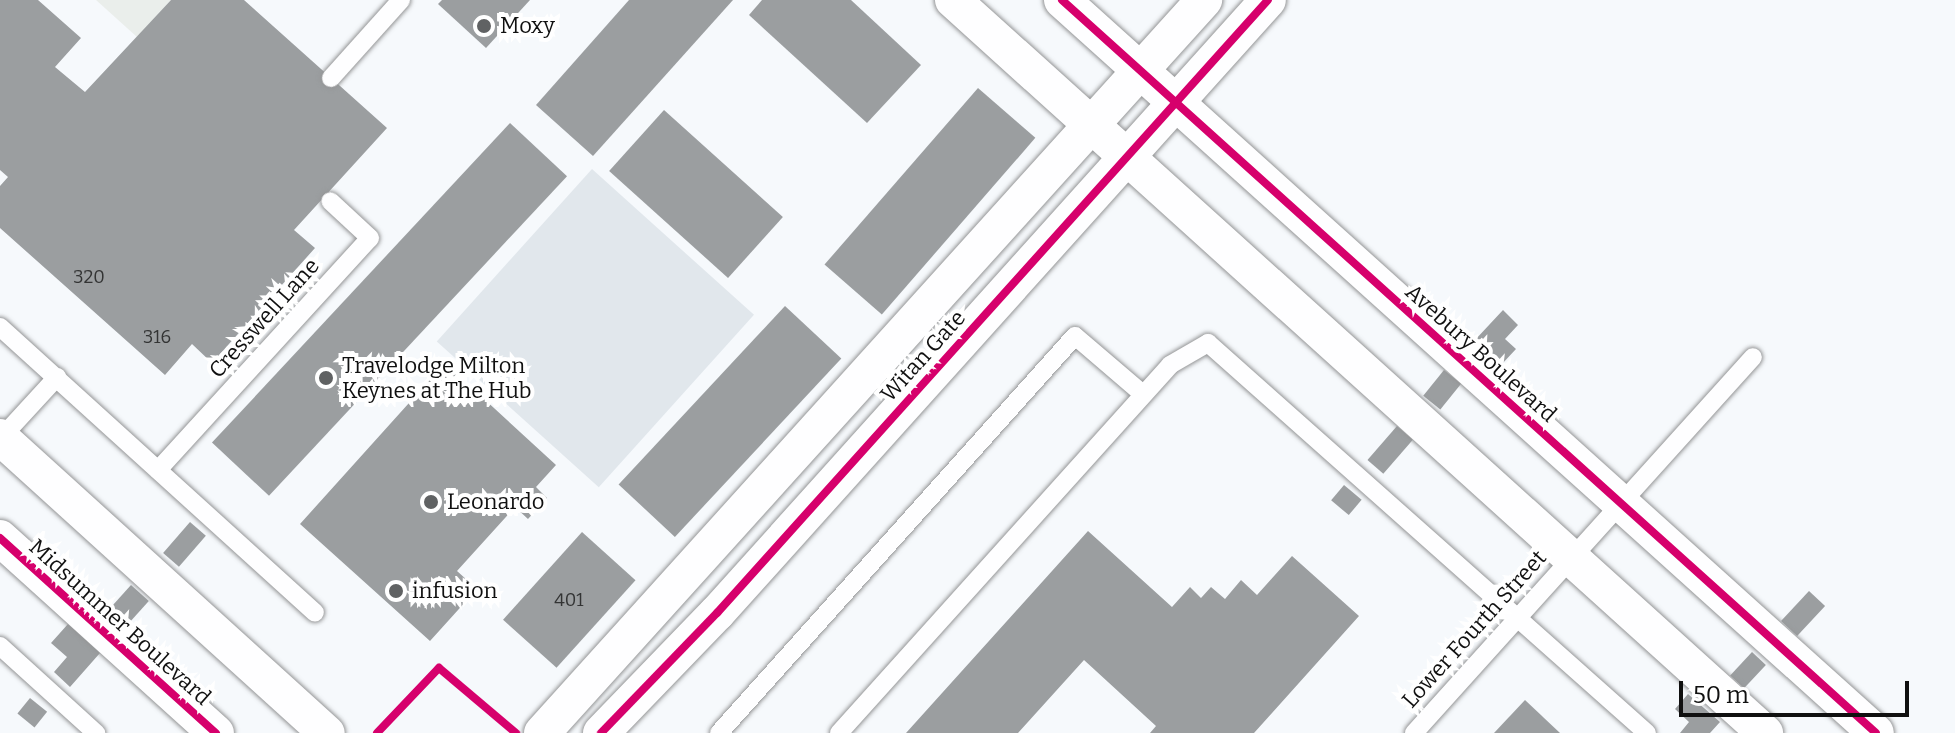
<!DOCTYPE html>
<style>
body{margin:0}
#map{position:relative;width:1955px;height:733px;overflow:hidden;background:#f6f9fc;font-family:Bitter,serif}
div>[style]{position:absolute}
.industrial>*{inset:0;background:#eaeeeb}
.plaza>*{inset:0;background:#e1e7ec;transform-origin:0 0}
.building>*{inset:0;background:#9b9ea0;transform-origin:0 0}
.roads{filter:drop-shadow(0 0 2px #949596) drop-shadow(0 0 2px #949596)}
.service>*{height:18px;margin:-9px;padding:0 9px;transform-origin:9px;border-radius:9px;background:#fefeff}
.minor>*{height:36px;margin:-18px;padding:0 18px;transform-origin:18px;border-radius:18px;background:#fefeff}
.cycleway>*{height:8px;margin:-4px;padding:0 4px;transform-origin:4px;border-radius:4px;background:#d6006c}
.dots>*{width:22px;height:22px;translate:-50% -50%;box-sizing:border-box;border:4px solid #fff;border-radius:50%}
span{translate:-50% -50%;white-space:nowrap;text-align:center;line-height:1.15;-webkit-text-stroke:8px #fff;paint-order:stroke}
.number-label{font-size:18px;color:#333434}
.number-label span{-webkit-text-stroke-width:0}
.poi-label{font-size:22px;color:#101010}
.left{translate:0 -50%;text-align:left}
.street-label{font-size:22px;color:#101010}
.scale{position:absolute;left:1679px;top:681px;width:230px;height:36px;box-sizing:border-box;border:4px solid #101010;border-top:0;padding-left:10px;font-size:24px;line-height:28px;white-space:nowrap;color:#101010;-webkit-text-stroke:6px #fff;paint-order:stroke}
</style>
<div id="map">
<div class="industrial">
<i style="clip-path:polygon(96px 0,171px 0,137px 37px)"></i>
</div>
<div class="plaza">
<i style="left:592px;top:169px;width:218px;height:232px;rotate:42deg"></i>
</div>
<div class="building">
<i style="clip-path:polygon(0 0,38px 0,81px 38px,55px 67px,85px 92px,171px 0,244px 0,387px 128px,294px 230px,315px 248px,212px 363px,192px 344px,165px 375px,0 228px,0 186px,8px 177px,0 170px)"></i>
<i style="clip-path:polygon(442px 0,530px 0,486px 48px,438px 4px)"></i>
<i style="clip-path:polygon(629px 0,733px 0,593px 156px,536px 105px)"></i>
<i style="clip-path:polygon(762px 0,851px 0,921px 65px,867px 123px,749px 15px)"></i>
<i style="left:978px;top:88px;width:76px;height:234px;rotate:41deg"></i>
<i style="left:664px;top:110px;width:160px;height:82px;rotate:42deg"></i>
<i style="left:510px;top:123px;width:78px;height:437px;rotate:43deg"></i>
<i style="left:785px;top:306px;width:77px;height:244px;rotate:43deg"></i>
<i style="clip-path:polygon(1503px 310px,1518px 325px,1505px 339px,1516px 349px,1502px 364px,1475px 340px)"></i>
<i style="clip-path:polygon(445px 363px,556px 465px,536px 487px,547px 498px,528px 519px,515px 507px,457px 571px,477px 589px,430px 641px,300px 524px)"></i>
<i style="left:1444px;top:370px;width:22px;height:33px;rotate:39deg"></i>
<i style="left:1397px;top:426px;width:21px;height:45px;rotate:41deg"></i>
<i style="left:1344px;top:485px;width:23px;height:20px;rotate:40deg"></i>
<i style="left:190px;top:522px;width:21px;height:41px;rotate:41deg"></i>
<i style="clip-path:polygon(1088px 531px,1172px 607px,1190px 587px,1201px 598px,1211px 587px,1225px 599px,1241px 580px,1257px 595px,1292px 556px,1359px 616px,1254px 733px,1150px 733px,1156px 726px,1084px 660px,1018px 733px,906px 733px)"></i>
<i style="left:582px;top:532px;width:72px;height:118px;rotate:42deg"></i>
<i style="left:131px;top:585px;width:24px;height:33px;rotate:42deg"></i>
<i style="left:1809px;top:591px;width:22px;height:41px;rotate:43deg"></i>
<i style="clip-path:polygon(68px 624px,100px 653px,70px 687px,54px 672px,67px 657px,51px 643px)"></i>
<i style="left:1752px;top:652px;width:19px;height:32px;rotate:43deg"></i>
<i style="clip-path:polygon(1688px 694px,1720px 722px,1710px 733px,1680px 733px,1689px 722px,1675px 709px)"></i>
<i style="left:30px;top:698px;width:22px;height:20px;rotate:39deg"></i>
<i style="clip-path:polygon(1525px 700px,1560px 733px,1494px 733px)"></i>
</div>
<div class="roads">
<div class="service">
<i style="left:331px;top:78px;width:105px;rotate:-48.1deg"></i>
<i style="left:0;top:327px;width:425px;rotate:42.2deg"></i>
<i style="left:1px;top:438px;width:83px;rotate:-47.4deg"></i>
<i style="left:158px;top:470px;width:314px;rotate:-47.6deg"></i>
<i style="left:370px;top:238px;width:54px;rotate:-137.2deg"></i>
<i style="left:0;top:646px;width:130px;rotate:42.2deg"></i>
<i style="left:719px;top:733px;width:533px;rotate:-48.12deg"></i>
<i style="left:1075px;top:336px;width:89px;rotate:40.5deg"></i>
<i style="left:839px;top:733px;width:495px;rotate:-48deg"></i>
<i style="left:1170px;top:365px;width:44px;rotate:-30.1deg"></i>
<i style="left:1208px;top:343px;width:587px;rotate:41.62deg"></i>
<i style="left:1414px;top:733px;width:506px;rotate:-47.96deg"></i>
</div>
<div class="minor">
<i style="left:953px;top:0;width:1094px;rotate:42.07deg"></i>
<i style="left:1062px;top:0;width:1095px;rotate:42deg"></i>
<i style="left:0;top:437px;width:441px;rotate:42.2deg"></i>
<i style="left:0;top:538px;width:291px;rotate:42.1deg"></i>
<i style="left:542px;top:733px;width:988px;rotate:-47.91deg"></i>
<i style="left:601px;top:733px;width:167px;rotate:-46deg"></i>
<i style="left:717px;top:613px;width:824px;rotate:-48.05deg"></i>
</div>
</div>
<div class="cycleway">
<i style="left:1062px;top:0;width:1095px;rotate:42deg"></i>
<i style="left:0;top:538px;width:291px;rotate:42.1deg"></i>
<i style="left:377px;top:733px;width:90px;rotate:-46.4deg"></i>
<i style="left:439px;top:668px;width:101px;rotate:40.2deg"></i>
<i style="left:601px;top:733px;width:167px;rotate:-46deg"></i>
<i style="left:717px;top:613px;width:824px;rotate:-48.05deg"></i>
</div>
<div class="dots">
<i style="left:484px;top:26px;background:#606263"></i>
<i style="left:326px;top:378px;background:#606263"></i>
<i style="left:431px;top:502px;background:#606263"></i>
<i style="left:396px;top:591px;background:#606263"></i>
</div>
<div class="number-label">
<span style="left:89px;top:277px">320</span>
<span style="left:157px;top:337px">316</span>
<span style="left:569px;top:600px">401</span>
</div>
<div class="poi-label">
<span class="left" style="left:500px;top:26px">Moxy</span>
<span class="left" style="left:342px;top:378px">Travelodge Milton<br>Keynes at The Hub</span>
<span class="left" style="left:447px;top:502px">Leonardo</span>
<span class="left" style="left:412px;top:591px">infusion</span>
</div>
<div class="street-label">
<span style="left:264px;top:318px;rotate:-48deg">Cresswell Lane</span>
<span style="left:1481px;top:353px;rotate:42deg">Avebury Boulevard</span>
<span style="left:923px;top:356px;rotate:-48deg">Witan Gate</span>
<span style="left:120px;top:622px;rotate:42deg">Midsummer Boulevard</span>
<span style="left:1474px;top:629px;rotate:-48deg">Lower Fourth Street</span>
</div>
<div class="scale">50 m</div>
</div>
